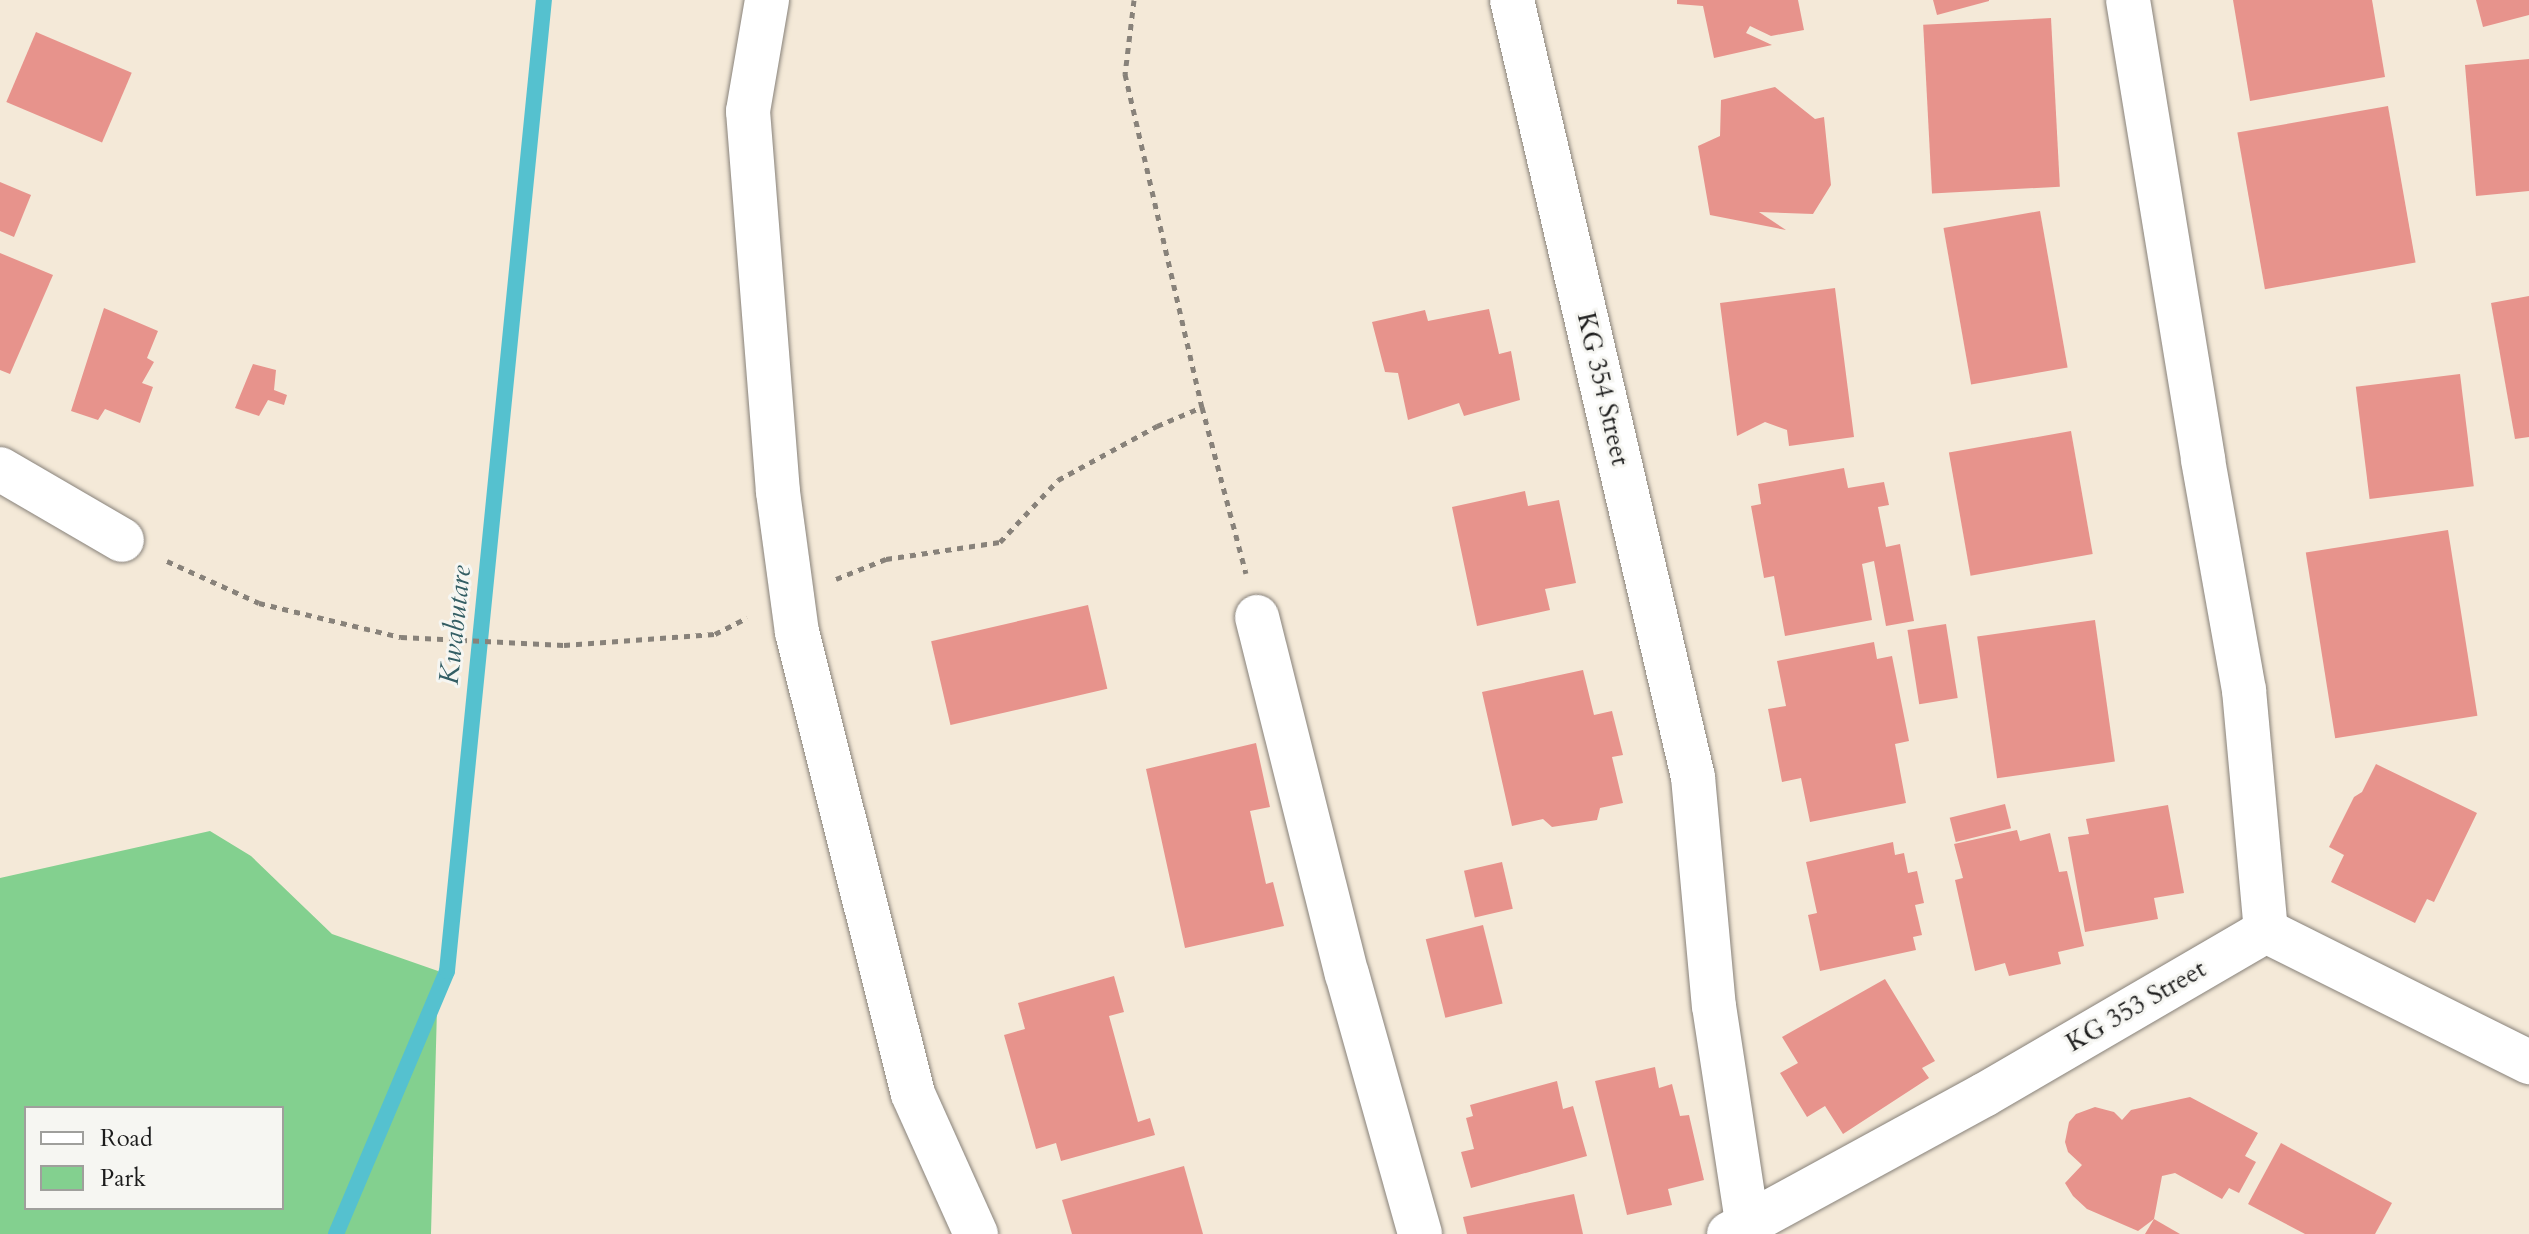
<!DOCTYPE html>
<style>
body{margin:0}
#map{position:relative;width:2529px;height:1234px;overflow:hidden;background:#f4e9d8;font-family:Cardo,serif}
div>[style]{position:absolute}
.green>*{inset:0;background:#83d08f}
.stream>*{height:16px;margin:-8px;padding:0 8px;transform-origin:8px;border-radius:8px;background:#55c1cf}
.building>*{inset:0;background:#e7938c;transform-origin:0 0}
.path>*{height:5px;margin-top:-2.5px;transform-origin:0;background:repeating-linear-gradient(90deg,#88827a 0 6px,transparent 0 12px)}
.roads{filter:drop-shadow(0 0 2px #88827a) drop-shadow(0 0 2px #88827a)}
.minor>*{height:44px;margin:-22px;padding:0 22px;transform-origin:22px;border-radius:22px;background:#fff}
span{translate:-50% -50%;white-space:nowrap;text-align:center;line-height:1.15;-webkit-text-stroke:6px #f6f6f2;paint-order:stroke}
.street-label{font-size:26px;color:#1c1c1c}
.water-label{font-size:28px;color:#335e64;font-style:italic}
.legend{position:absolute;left:24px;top:1106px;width:260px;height:104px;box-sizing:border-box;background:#f6f6f2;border:2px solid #9f9f9c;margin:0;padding:10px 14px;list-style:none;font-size:24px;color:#1c1c1c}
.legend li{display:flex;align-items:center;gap:16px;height:40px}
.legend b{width:40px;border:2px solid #9f9f9c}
</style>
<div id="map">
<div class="green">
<i style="clip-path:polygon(evenodd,210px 831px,251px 856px,332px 934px,438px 971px,431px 1234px,0 1234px,0 878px,210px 831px,26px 1108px,282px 1108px,282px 1208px,26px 1208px,26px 1108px)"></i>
</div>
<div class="stream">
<i style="left:336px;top:1234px;width:285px;rotate:-67.1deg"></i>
<i style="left:447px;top:971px;width:976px;rotate:-84.3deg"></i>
</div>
<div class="building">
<i style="clip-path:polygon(1677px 0,1798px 0,1804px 30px,1771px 36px,1750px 26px,1746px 33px,1772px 45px,1714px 58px,1703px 6px,1677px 4px)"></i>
<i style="clip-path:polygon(1933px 0,1989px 0,1989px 1px,1937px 15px)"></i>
<i style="clip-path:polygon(2233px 0,2372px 0,2385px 77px,2250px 101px)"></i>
<i style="clip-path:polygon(2476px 0,2529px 0,2529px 15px,2483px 27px)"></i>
<i style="left:2051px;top:18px;width:169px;height:128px;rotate:87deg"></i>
<i style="left:36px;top:32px;width:104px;height:76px;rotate:23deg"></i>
<i style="clip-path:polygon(2529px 59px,2529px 191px,2476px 196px,2465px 65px)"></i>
<i style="clip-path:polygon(1775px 87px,1815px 119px,1824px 117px,1831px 185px,1813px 214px,1759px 212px,1786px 230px,1710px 215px,1698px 146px,1720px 136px,1721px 100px)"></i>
<i style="left:2388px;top:106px;width:159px;height:153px;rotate:80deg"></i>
<i style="clip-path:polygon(0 182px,31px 195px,14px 237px,0 231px)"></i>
<i style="left:2040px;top:211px;width:159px;height:98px;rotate:80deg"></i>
<i style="clip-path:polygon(0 253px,53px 275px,10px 374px,0 370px)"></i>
<i style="clip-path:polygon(1835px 288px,1854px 437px,1789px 446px,1787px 430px,1765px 422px,1737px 436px,1720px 303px)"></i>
<i style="clip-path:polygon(2529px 296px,2529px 437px,2515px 439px,2491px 303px)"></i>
<i style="clip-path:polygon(104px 308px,158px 331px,147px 358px,154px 362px,142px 383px,153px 387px,140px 423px,105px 409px,98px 420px,71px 411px)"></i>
<i style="clip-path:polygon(1489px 309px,1499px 354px,1511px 351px,1520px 400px,1464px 416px,1459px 403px,1408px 420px,1398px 373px,1385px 372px,1372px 322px,1425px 310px,1428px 321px)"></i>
<i style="clip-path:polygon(253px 364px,276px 370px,274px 390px,287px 395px,284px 405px,268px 400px,259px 416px,235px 408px)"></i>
<i style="left:2460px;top:374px;width:113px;height:105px;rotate:83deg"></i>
<i style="left:2071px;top:431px;width:125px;height:124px;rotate:80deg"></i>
<i style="clip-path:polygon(1844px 468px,1848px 488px,1884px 482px,1889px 505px,1878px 507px,1886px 547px,1900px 544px,1914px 621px,1886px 626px,1874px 561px,1862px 564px,1872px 620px,1785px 636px,1774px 576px,1764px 578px,1751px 506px,1761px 504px,1758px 484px)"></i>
<i style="clip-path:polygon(1525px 491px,1528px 506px,1559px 500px,1576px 583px,1545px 589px,1550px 610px,1477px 626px,1452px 507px)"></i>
<i style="left:2448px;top:530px;width:188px;height:144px;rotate:81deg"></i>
<i style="left:1088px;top:605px;width:86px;height:161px;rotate:77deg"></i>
<i style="left:2095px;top:620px;width:143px;height:119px;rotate:82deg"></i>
<i style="left:1946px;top:624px;width:75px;height:39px;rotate:81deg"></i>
<i style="clip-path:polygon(1874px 642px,1877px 659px,1892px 656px,1909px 741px,1895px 744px,1906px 803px,1810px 822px,1801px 778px,1782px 782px,1768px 709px,1786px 706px,1777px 661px)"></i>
<i style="clip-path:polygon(1583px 670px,1594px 715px,1612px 711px,1623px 755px,1612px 757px,1623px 803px,1600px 808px,1597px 820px,1552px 827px,1543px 819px,1512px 826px,1482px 692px)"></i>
<i style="clip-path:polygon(1256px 743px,1270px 807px,1250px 811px,1266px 884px,1273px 882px,1284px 926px,1185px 948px,1146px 769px)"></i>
<i style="clip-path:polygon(2376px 764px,2477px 813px,2434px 902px,2427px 899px,2415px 923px,2331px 882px,2344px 855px,2329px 847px,2354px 797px,2362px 792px)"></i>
<i style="left:2005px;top:804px;width:25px;height:57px;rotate:76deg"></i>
<i style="clip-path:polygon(2168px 805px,2184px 893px,2154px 898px,2158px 919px,2085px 932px,2068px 837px,2089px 834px,2086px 819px)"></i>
<i style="clip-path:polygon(2017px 830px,2020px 841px,2050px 833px,2059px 872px,2067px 871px,2084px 946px,2058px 952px,2061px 964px,2009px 976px,2005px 963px,1975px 971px,1955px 880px,1963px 878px,1954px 844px)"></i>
<i style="clip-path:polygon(1893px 842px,1895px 855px,1904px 853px,1908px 873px,1917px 871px,1924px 903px,1915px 905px,1922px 935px,1913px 937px,1916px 950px,1820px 971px,1808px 915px,1817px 913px,1806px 862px)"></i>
<i style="left:1502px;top:862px;width:48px;height:39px;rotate:77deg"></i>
<i style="left:1483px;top:925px;width:81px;height:59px;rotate:76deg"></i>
<i style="clip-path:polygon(1114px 976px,1124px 1012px,1109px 1016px,1138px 1122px,1150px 1118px,1155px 1135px,1061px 1161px,1056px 1143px,1036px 1149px,1004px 1035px,1025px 1029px,1018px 1003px)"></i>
<i style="clip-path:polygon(1885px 979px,1935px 1061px,1922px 1068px,1929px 1078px,1843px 1134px,1825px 1106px,1807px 1117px,1780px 1073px,1798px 1063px,1782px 1037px)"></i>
<i style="clip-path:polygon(1655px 1067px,1659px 1088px,1672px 1084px,1680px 1116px,1689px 1115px,1704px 1180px,1668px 1189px,1672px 1205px,1627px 1215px,1595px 1081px)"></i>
<i style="clip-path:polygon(1557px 1081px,1563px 1109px,1573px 1106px,1587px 1156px,1471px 1188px,1461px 1152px,1474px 1149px,1466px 1118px,1473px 1116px,1470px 1105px)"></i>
<i style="clip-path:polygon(2190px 1097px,2258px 1133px,2245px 1156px,2256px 1162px,2239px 1193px,2229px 1188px,2222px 1199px,2175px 1173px,2162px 1176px,2154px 1219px,2138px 1231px,2087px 1209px,2073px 1196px,2065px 1183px,2082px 1165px,2068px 1152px,2065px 1142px,2069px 1122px,2076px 1114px,2095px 1107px,2114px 1112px,2122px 1120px,2131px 1110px)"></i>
<i style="clip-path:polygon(2281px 1143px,2392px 1203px,2375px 1234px,2305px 1234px,2248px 1204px)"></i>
<i style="clip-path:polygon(1184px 1166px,1203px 1234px,1072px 1234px,1062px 1200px)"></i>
<i style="clip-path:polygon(1574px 1194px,1583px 1234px,1467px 1234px,1463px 1217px)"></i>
<i style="clip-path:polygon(2154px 1219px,2180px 1234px,2145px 1234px)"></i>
</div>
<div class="path">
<i style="left:1134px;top:0;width:75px;rotate:96.9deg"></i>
<i style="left:1125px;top:74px;width:342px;rotate:77deg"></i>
<i style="left:1202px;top:407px;width:172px;rotate:75.2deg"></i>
<i style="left:167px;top:561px;width:101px;rotate:24.5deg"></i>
<i style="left:259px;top:603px;width:146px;rotate:13.5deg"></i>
<i style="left:401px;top:637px;width:163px;rotate:2.8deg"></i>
<i style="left:564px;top:645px;width:151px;rotate:-4.2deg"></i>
<i style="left:715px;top:634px;width:36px;rotate:-27deg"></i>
<i style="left:836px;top:579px;width:54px;rotate:-21.8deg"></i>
<i style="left:886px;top:559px;width:115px;rotate:-8.5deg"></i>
<i style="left:1000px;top:542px;width:85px;rotate:-46.9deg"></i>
<i style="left:1058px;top:480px;width:113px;rotate:-28.6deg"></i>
<i style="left:1157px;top:426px;width:49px;rotate:-22.9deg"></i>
</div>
<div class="roads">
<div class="minor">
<i style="left:767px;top:0;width:113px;rotate:99.7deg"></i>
<i style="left:748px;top:111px;width:382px;rotate:85.5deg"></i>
<i style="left:778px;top:492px;width:141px;rotate:82.3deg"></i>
<i style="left:797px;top:632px;width:476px;rotate:75.9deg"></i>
<i style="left:913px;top:1094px;width:154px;rotate:65.8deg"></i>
<i style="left:1512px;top:0;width:798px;rotate:76.89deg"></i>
<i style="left:1693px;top:777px;width:230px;rotate:84.8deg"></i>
<i style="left:1714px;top:1006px;width:219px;rotate:81.3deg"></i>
<i style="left:2128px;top:0;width:466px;rotate:80.7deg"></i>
<i style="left:2203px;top:460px;width:234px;rotate:79.9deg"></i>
<i style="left:2244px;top:690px;width:242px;rotate:84.8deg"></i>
<i style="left:0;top:469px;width:141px;rotate:30.2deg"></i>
<i style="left:1257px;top:617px;width:368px;rotate:75.9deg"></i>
<i style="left:1347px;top:974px;width:270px;rotate:74.3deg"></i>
<i style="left:1729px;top:1234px;width:290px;rotate:-28.6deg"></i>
<i style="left:1984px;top:1095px;width:326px;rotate:-30.2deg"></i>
<i style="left:2266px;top:931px;width:294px;rotate:26.5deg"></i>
</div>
</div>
<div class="street-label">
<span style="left:1603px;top:389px;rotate:77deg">KG 354 Street</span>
<span style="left:2136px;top:1006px;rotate:-30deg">KG 353 Street</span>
</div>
<div class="water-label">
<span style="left:455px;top:625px;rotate:-84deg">Kwabutare</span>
</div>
<ul class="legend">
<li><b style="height:10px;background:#fff"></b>Road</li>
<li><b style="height:22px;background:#83d08f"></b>Park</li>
</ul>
</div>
